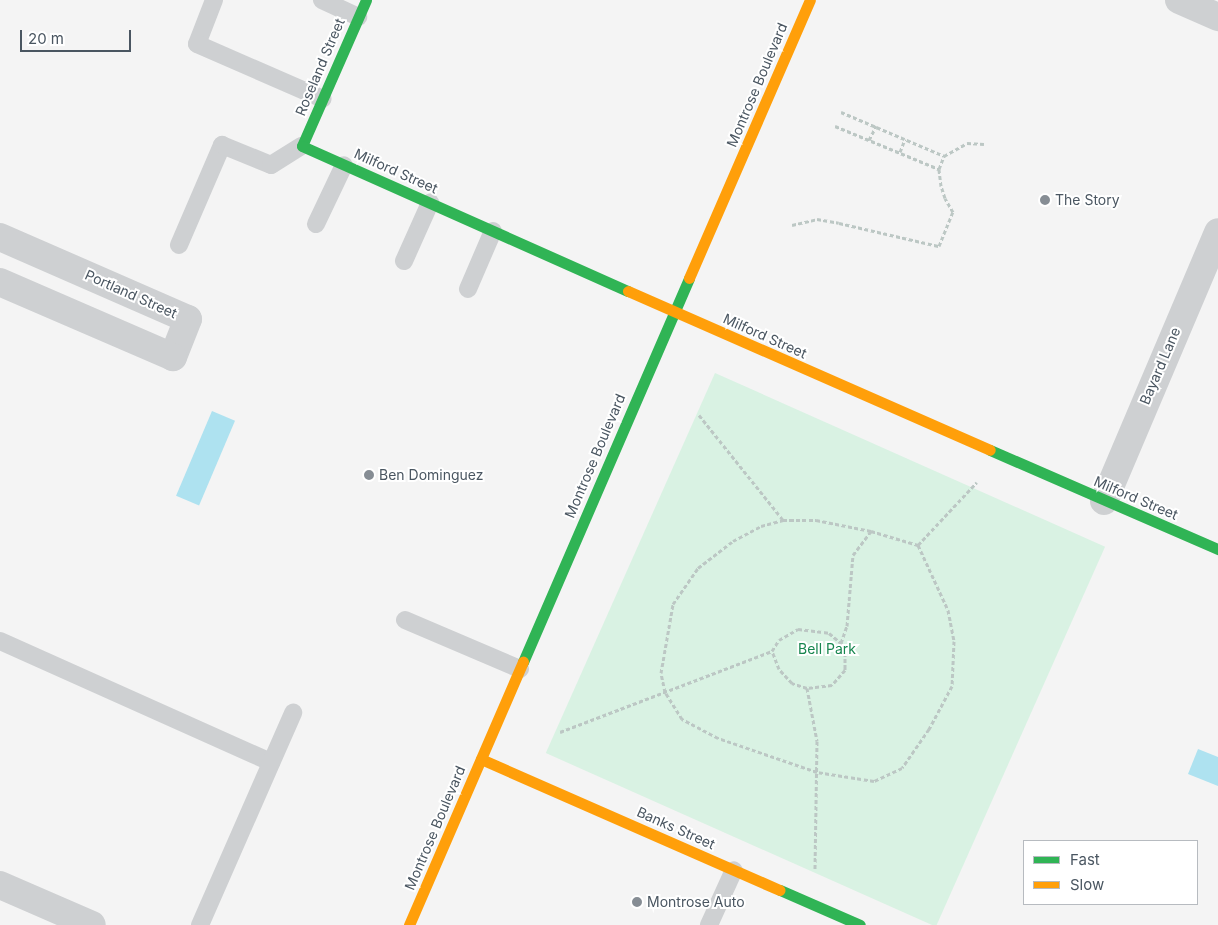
<!DOCTYPE html>
<style>
body{margin:0}
#map{position:relative;width:1218px;height:925px;overflow:hidden;background:#f4f4f4;font-family:Inter,sans-serif}
div>[style]{position:absolute}
.green>*{inset:0;background:#d9f2e3;transform-origin:0 0}
.water>*{inset:0;background:#aee2f0;transform-origin:0 0}
.path>*{height:3px;margin-top:-1.5px;transform-origin:0;background:repeating-linear-gradient(90deg,#bcc7c4 0 4px,transparent 0 6.5px)}
.lane>*{height:18px;margin:-9px;padding:0 9px;transform-origin:9px;border-radius:9px;background:#ced0d2}
.street>*{height:28px;margin:-14px;padding:0 14px;transform-origin:14px;border-radius:14px;background:#ced0d2}
.fast>*{height:11px;margin:-5.5px;padding:0 5.5px;transform-origin:5.5px;border-radius:5.5px;background:#30b455}
.slow>*{height:11px;margin:-5.5px;padding:0 5.5px;transform-origin:5.5px;border-radius:5.5px;background:#ff9f0a}
.dots>*{width:14px;height:14px;translate:-50% -50%;box-sizing:border-box;border:2px solid #fff;border-radius:50%}
span{translate:-50% -50%;white-space:nowrap;text-align:center;line-height:1.15;-webkit-text-stroke:4px #fff;paint-order:stroke}
.street-label{font-size:14px;color:#4a5661}
.poi-label{font-size:14px;color:#4a5661}
.left{translate:0 -50%;text-align:left}
.park-label{font-size:14px;color:#17864f}
.legend{position:absolute;left:1023px;top:840px;width:175px;height:65px;box-sizing:border-box;background:#fff;border:1px solid #b7bbc0;margin:0;padding:6px 9px;list-style:none;font-size:15px;color:#4a5661}
.legend li{display:flex;align-items:center;gap:10px;height:25px}
.legend b{width:25px;border:1px solid #b7bbc0}
.scale{position:absolute;left:20px;top:30px;width:111px;height:22px;box-sizing:border-box;border:2px solid #4a5661;border-top:0;padding-left:6px;font-size:15px;line-height:18px;white-space:nowrap;color:#4a5661;-webkit-text-stroke:4px #fff;paint-order:stroke}
</style>
<div id="map">
<div class="green">
<i style="left:715px;top:373px;width:427px;height:416px;rotate:24deg"></i>
</div>
<div class="water">
<i style="left:212px;top:411px;width:25px;height:92px;rotate:23deg"></i>
<i style="clip-path:polygon(1198px 749px,1218px 757px,1218px 786px,1188px 774px)"></i>
</div>
<div class="path">
<i style="left:841px;top:112px;width:112px;rotate:23.1deg"></i>
<i style="left:835px;top:126px;width:113px;rotate:22.5deg"></i>
<i style="left:869px;top:140px;width:16px;rotate:-63deg"></i>
<i style="left:900px;top:152px;width:14px;rotate:-69deg"></i>
<i style="left:792px;top:225px;width:26px;rotate:-13deg"></i>
<i style="left:817px;top:219px;width:22px;rotate:10deg"></i>
<i style="left:839px;top:223px;width:103px;rotate:13deg"></i>
<i style="left:939px;top:246px;width:37px;rotate:-68deg"></i>
<i style="left:953px;top:212px;width:16px;rotate:-120deg"></i>
<i style="left:945px;top:198px;width:13px;rotate:-108deg"></i>
<i style="left:941px;top:186px;width:17px;rotate:-97deg"></i>
<i style="left:939px;top:169px;width:14px;rotate:-69deg"></i>
<i style="left:944px;top:156px;width:26px;rotate:-29deg"></i>
<i style="left:967px;top:143px;width:17px;rotate:3deg"></i>
<i style="left:699px;top:415px;width:134px;rotate:51.3deg"></i>
<i style="left:783px;top:520px;width:33px"></i>
<i style="left:816px;top:520px;width:56px;rotate:11.3deg"></i>
<i style="left:871px;top:531px;width:49px;rotate:16.6deg"></i>
<i style="left:918px;top:545px;width:72px;rotate:65.2deg"></i>
<i style="left:948px;top:610px;width:32px;rotate:79deg"></i>
<i style="left:954px;top:641px;width:45px;rotate:92.5deg"></i>
<i style="left:952px;top:686px;width:49px;rotate:118.1deg"></i>
<i style="left:929px;top:729px;width:47px;rotate:124.7deg"></i>
<i style="left:902px;top:768px;width:31px;rotate:155deg"></i>
<i style="left:874px;top:781px;width:58px;rotate:-171deg"></i>
<i style="left:817px;top:772px;width:105px;rotate:-161deg"></i>
<i style="left:718px;top:738px;width:41px;rotate:-152.2deg"></i>
<i style="left:682px;top:719px;width:32px;rotate:-122deg"></i>
<i style="left:665px;top:692px;width:19px;rotate:-102deg"></i>
<i style="left:661px;top:673px;width:70px;rotate:-80.1deg"></i>
<i style="left:673px;top:604px;width:44px;rotate:-55.2deg"></i>
<i style="left:698px;top:568px;width:44px;rotate:-37.6deg"></i>
<i style="left:733px;top:541px;width:32px;rotate:-28deg"></i>
<i style="left:761px;top:526px;width:23px;rotate:-15deg"></i>
<i style="left:918px;top:545px;width:86px;rotate:-46.9deg"></i>
<i style="left:798px;top:629px;width:31px;rotate:7deg"></i>
<i style="left:829px;top:633px;width:16px;rotate:40deg"></i>
<i style="left:841px;top:643px;width:10px;rotate:66deg"></i>
<i style="left:845px;top:652px;width:18px;rotate:90deg"></i>
<i style="left:845px;top:670px;width:20px;rotate:131deg"></i>
<i style="left:832px;top:685px;width:25px;rotate:173deg"></i>
<i style="left:807px;top:688px;width:16px;rotate:-162deg"></i>
<i style="left:792px;top:683px;width:19px;rotate:-133deg"></i>
<i style="left:779px;top:669px;width:19px;rotate:-111deg"></i>
<i style="left:772px;top:651px;width:13px;rotate:-58deg"></i>
<i style="left:779px;top:640px;width:22px;rotate:-30deg"></i>
<i style="left:841px;top:643px;width:18px;rotate:-71deg"></i>
<i style="left:847px;top:626px;width:71px;rotate:-85.2deg"></i>
<i style="left:853px;top:555px;width:30px;rotate:-53deg"></i>
<i style="left:807px;top:688px;width:54px;rotate:79.3deg"></i>
<i style="left:817px;top:741px;width:128px;rotate:90.9deg"></i>
<i style="left:560px;top:732px;width:227px;rotate:-20.9deg"></i>
</div>
<div class="lane">
<i style="left:214px;top:0;width:47px;rotate:111.1deg"></i>
<i style="left:197px;top:44px;width:137px;rotate:23.6deg"></i>
<i style="left:322px;top:0;width:40px;rotate:25deg"></i>
<i style="left:316px;top:224px;width:65px;rotate:-64.6deg"></i>
<i style="left:179px;top:245px;width:109px;rotate:-66.7deg"></i>
<i style="left:222px;top:145px;width:53px;rotate:22.2deg"></i>
<i style="left:271px;top:165px;width:36px;rotate:-32deg"></i>
<i style="left:404px;top:261px;width:64px;rotate:-65.9deg"></i>
<i style="left:468px;top:289px;width:63px;rotate:-66.7deg"></i>
<i style="left:405px;top:620px;width:125px;rotate:23.1deg"></i>
<i style="left:0;top:641px;width:297px;rotate:24.1deg"></i>
<i style="left:200px;top:925px;width:232px;rotate:-66.3deg"></i>
<i style="left:709px;top:925px;width:60px;rotate:-65.6deg"></i>
</div>
<div class="street">
<i style="left:1179px;top:0;width:43px;rotate:23.6deg"></i>
<i style="left:0;top:237px;width:205px;rotate:23.6deg"></i>
<i style="left:188px;top:319px;width:41px;rotate:111.5deg"></i>
<i style="left:173px;top:357px;width:189px;rotate:-156.6deg"></i>
<i style="left:1104px;top:501px;width:292px;rotate:-67deg"></i>
<i style="left:0;top:885px;width:100px;rotate:23.5deg"></i>
</div>
<div class="fast">
<i style="left:366px;top:0;width:159px;rotate:113.7deg"></i>
<i style="left:302px;top:146px;width:357px;rotate:24deg"></i>
<i style="left:990px;top:450px;width:249px;rotate:23.5deg"></i>
<i style="left:523px;top:662px;width:418px;rotate:-66.6deg"></i>
<i style="left:780px;top:890px;width:87px;rotate:23.6deg"></i>
</div>
<div class="slow">
<i style="left:689px;top:278px;width:303px;rotate:-66.5deg"></i>
<i style="left:628px;top:291px;width:395px;rotate:23.7deg"></i>
<i style="left:481px;top:759px;width:326px;rotate:23.7deg"></i>
<i style="left:409px;top:925px;width:287px;rotate:-66.6deg"></i>
</div>
<div class="dots">
<i style="left:1045px;top:200px;background:#868d94"></i>
<i style="left:369px;top:475px;background:#868d94"></i>
<i style="left:637px;top:902px;background:#868d94"></i>
</div>
<div class="street-label">
<span style="left:320px;top:67px;rotate:-67deg">Roseland Street</span>
<span style="left:757px;top:85px;rotate:-67deg">Montrose Boulevard</span>
<span style="left:396px;top:171px;rotate:24deg">Milford Street</span>
<span style="left:131px;top:294px;rotate:24deg">Portland Street</span>
<span style="left:765px;top:336px;rotate:24deg">Milford Street</span>
<span style="left:1160px;top:366px;rotate:-67deg">Bayard Lane</span>
<span style="left:595px;top:456px;rotate:-67deg">Montrose Boulevard</span>
<span style="left:1136px;top:498px;rotate:23deg">Milford Street</span>
<span style="left:435px;top:828px;rotate:-67deg">Montrose Boulevard</span>
<span style="left:676px;top:828px;rotate:24deg">Banks Street</span>
</div>
<div class="poi-label">
<span class="left" style="left:1055px;top:200px">The Story</span>
<span class="left" style="left:379px;top:475px">Ben Dominguez</span>
<span class="left" style="left:647px;top:902px">Montrose Auto</span>
</div>
<div class="park-label">
<span style="left:827px;top:649px">Bell Park</span>
</div>
<ul class="legend">
<li><b style="height:6px;background:#30b455"></b>Fast</li>
<li><b style="height:6px;background:#ff9f0a"></b>Slow</li>
</ul>
<div class="scale">20 m</div>
</div>
